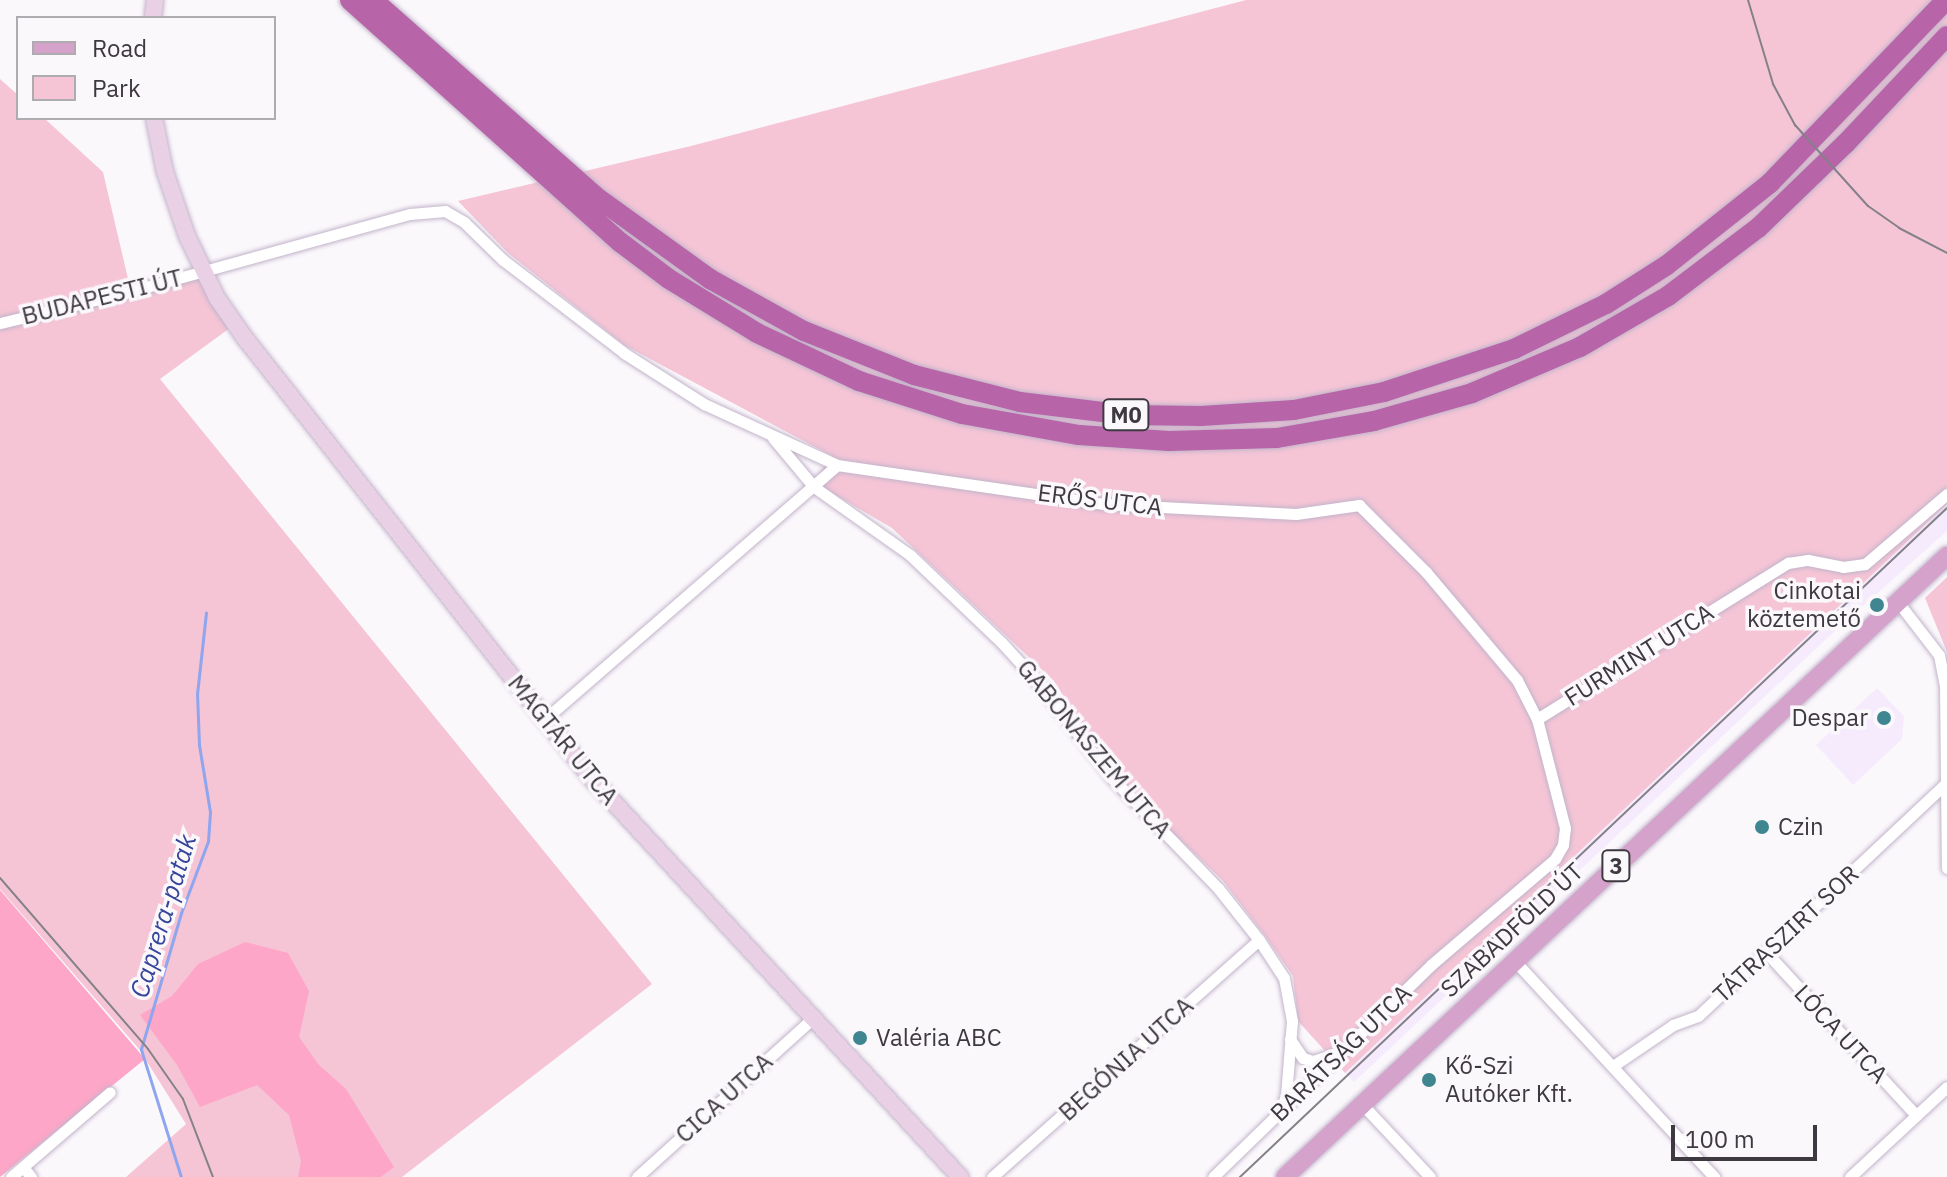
<!DOCTYPE html>
<meta charset="utf-8">
<style>
body{margin:0}
#map{position:relative;width:1947px;height:1177px;overflow:hidden;background:#fbf8fc;font-family:"IBM Plex Sans",sans-serif}
div>[style]{position:absolute}
.built>*{inset:0;background:#f5ebfc}
.green>*{inset:0;background:#f5c5d6}
.forest>*{inset:0;background:#fda6c7}
.stream>*{height:3px;margin:-1.5px;padding:0 1.5px;transform-origin:1.5px;border-radius:1.5px;background:#8fa5ee}
.roads{filter:drop-shadow(0 0 2px #c2b4ca) drop-shadow(0 0 2px #c2b4ca)}
.street>*{height:11px;margin:-5.5px;padding:0 5.5px;transform-origin:5.5px;border-radius:5.5px;background:#fff}
.secondary>*{height:16px;margin:-8px;padding:0 8px;transform-origin:8px;border-radius:8px;background:#e9d0e5}
.primary>*{height:18px;margin:-9px;padding:0 9px;transform-origin:9px;border-radius:9px;background:#d4a2cb}
.highway>*{height:20px;margin:-10px;padding:0 10px;transform-origin:10px;border-radius:10px;background:#b764a8}
.tram>*{height:2px;margin:-1px;padding:0 1px;transform-origin:1px;border-radius:1px;background:#858188}
.dots>*{width:22px;height:22px;translate:-50% -50%;box-sizing:border-box;border:4px solid #fbf8fc;border-radius:50%}
span{translate:-50% -50%;white-space:nowrap;text-align:center;line-height:1.15;-webkit-text-stroke:7px #fbf8fc;paint-order:stroke}
.shield-label span{padding:2px 6px;background:#fbf8fc;border:2px solid;border-radius:6px;-webkit-text-stroke-width:0}
.shield-label{font-size:22px;color:#3e3941;font-weight:700}
.street-label{font-size:24px;color:#3e3941}
.poi-label{font-size:24px;color:#3e3941}
.right{translate:-100% -50%;text-align:right}
.left{translate:0 -50%;text-align:left}
.water-label{font-size:26px;color:#35459a;font-style:italic}
.legend{position:absolute;left:16px;top:16px;width:260px;height:104px;box-sizing:border-box;background:#fbf8fc;border:2px solid #afacb1;margin:0;padding:10px 14px;list-style:none;font-size:24px;color:#3e3941}
.legend li{display:flex;align-items:center;gap:16px;height:40px}
.legend b{width:40px;border:2px solid #afacb1}
.scale{position:absolute;left:1671px;top:1125px;width:146px;height:36px;box-sizing:border-box;border:4px solid #3e3941;border-top:0;padding-left:10px;font-size:24px;line-height:28px;white-space:nowrap;color:#3e3941;-webkit-text-stroke:6px #fbf8fc;paint-order:stroke}
</style>
<div id="map">
<div class="built">
<i style="clip-path:polygon(1947px 504px,1947px 531px,1824px 641px,1354px 1082px,1345px 1073px)"></i>
<i style="clip-path:polygon(1877px 688px,1904px 716px,1902px 739px,1853px 785px,1816px 745px)"></i>
</div>
<div class="green">
<i style="clip-path:polygon(1246px 0,1947px 0,1947px 504px,1345px 1073px,1298px 1021px,1293px 976px,1265px 936px,1223px 881px,1141px 802px,1097px 747px,1053px 680px,892px 528px,813px 482px,832px 456px,624px 345px,508px 253px,458px 201px,691px 146px)"></i>
<i style="clip-path:polygon(0 79px,18px 95px,18px 118px,44px 118px,103px 172px,129px 283px,194px 270px,234px 325px,160px 379px,652px 984px,402px 1177px,126px 1177px,186px 1124px,139px 1049px,0 889px)"></i>
<i style="clip-path:polygon(1947px 577px,1947px 652px,1925px 598px)"></i>
</div>
<div class="forest">
<i style="clip-path:polygon(0 890px,145px 1059px,0 1177px)"></i>
<i style="clip-path:polygon(245px 942px,288px 953px,309px 991px,299px 1037px,319px 1065px,346px 1089px,394px 1167px,381px 1177px,298px 1177px,301px 1161px,289px 1115px,257px 1085px,200px 1107px,177px 1065px,140px 1015px,172px 996px,198px 964px)"></i>
</div>
<div class="stream">
<i style="left:181px;top:1177px;width:134px;rotate:-107.4deg"></i>
<i style="left:141px;top:1049px;width:142px;rotate:-73.6deg"></i>
<i style="left:181px;top:913px;width:77px;rotate:-69.4deg"></i>
<i style="left:208px;top:841px;width:29px;rotate:-86deg"></i>
<i style="left:210px;top:812px;width:68px;rotate:-99.3deg"></i>
<i style="left:199px;top:745px;width:51px;rotate:-92.2deg"></i>
<i style="left:197px;top:694px;width:82px;rotate:-83.7deg"></i>
</div>
<div class="roads">
<div class="street">
<i style="left:0;top:323px;width:136px;rotate:-13.6deg"></i>
<i style="left:132px;top:291px;width:288px;rotate:-15.5deg"></i>
<i style="left:410px;top:214px;width:35px;rotate:-5deg"></i>
<i style="left:445px;top:211px;width:22px;rotate:30deg"></i>
<i style="left:464px;top:222px;width:54px;rotate:44.3deg"></i>
<i style="left:503px;top:260px;width:153px;rotate:37.5deg"></i>
<i style="left:624px;top:353px;width:95px;rotate:32.5deg"></i>
<i style="left:704px;top:404px;width:146px;rotate:24.6deg"></i>
<i style="left:773px;top:438px;width:64px;rotate:50.1deg"></i>
<i style="left:814px;top:487px;width:118px;rotate:35.3deg"></i>
<i style="left:910px;top:555px;width:127px;rotate:43.7deg"></i>
<i style="left:1002px;top:643px;width:49px;rotate:47.5deg"></i>
<i style="left:1035px;top:679px;width:125px;rotate:52.1deg"></i>
<i style="left:1112px;top:778px;width:153px;rotate:46.1deg"></i>
<i style="left:1218px;top:888px;width:66px;rotate:51.7deg"></i>
<i style="left:1259px;top:940px;width:45px;rotate:56.7deg"></i>
<i style="left:1284px;top:978px;width:44px;rotate:79.5deg"></i>
<i style="left:1292px;top:1021px;width:74px;rotate:94.6deg"></i>
<i style="left:1286px;top:1095px;width:13px;rotate:108deg"></i>
<i style="left:1898px;top:602px;width:67px;rotate:52.3deg"></i>
<i style="left:1939px;top:655px;width:31px;rotate:79deg"></i>
<i style="left:1945px;top:685px;width:183px;rotate:89.4deg"></i>
<i style="left:545px;top:719px;width:387px;rotate:-41deg"></i>
<i style="left:837px;top:465px;width:270px;rotate:8.3deg"></i>
<i style="left:1104px;top:504px;width:192px;rotate:3deg"></i>
<i style="left:1296px;top:514px;width:64px;rotate:-8.1deg"></i>
<i style="left:1359px;top:505px;width:95px;rotate:45deg"></i>
<i style="left:1426px;top:572px;width:141px;rotate:49.9deg"></i>
<i style="left:1517px;top:680px;width:44px;rotate:62.9deg"></i>
<i style="left:1537px;top:719px;width:113px;rotate:75.6deg"></i>
<i style="left:1565px;top:828px;width:17px;rotate:97deg"></i>
<i style="left:1563px;top:845px;width:16px;rotate:120deg"></i>
<i style="left:1555px;top:859px;width:162px;rotate:139.5deg"></i>
<i style="left:1432px;top:964px;width:305px;rotate:135.8deg"></i>
<i style="left:1537px;top:719px;width:296px;rotate:-31.9deg"></i>
<i style="left:1788px;top:563px;width:20px;rotate:-9deg"></i>
<i style="left:1808px;top:560px;width:36px;rotate:11deg"></i>
<i style="left:1843px;top:567px;width:22px;rotate:-8deg"></i>
<i style="left:1865px;top:564px;width:108px;rotate:-40.5deg"></i>
<i style="left:1766px;top:952px;width:222px;rotate:47.4deg"></i>
<i style="left:1513px;top:959px;width:297px;rotate:47.3deg"></i>
<i style="left:1290px;top:1039px;width:23px;rotate:56deg"></i>
<i style="left:1303px;top:1058px;width:10px;rotate:17deg"></i>
<i style="left:1313px;top:1061px;width:25px;rotate:-18deg"></i>
<i style="left:1613px;top:1066px;width:73px;rotate:-34.3deg"></i>
<i style="left:1673px;top:1025px;width:27px;rotate:-20deg"></i>
<i style="left:1698px;top:1016px;width:340px;rotate:-43.2deg"></i>
<i style="left:1361px;top:1103px;width:101px;rotate:47deg"></i>
<i style="left:23px;top:1167px;width:13px;rotate:51deg"></i>
<i style="left:11px;top:1177px;width:130px;rotate:-40.6deg"></i>
<i style="left:637px;top:1177px;width:236px;rotate:-42.1deg"></i>
<i style="left:992px;top:1177px;width:357px;rotate:-41.6deg"></i>
<i style="left:1850px;top:1177px;width:132px;rotate:-42.9deg"></i>
</div>
<div class="secondary">
<i style="left:153px;top:18px;width:18px;rotate:-84deg"></i>
<i style="left:154px;top:118px;width:55px;rotate:78.5deg"></i>
<i style="left:165px;top:172px;width:68px;rotate:71deg"></i>
<i style="left:187px;top:236px;width:69px;rotate:64.2deg"></i>
<i style="left:217px;top:298px;width:47px;rotate:55.3deg"></i>
<i style="left:244px;top:337px;width:564px;rotate:51.77deg"></i>
<i style="left:593px;top:780px;width:541px;rotate:47.25deg"></i>
</div>
<div class="primary">
<i style="left:1285px;top:1177px;width:908px;rotate:-43.17deg"></i>
</div>
<div class="highway">
<i style="left:350px;top:0;width:363px;rotate:41.9deg"></i>
<i style="left:620px;top:242px;width:61px;rotate:37.1deg"></i>
<i style="left:669px;top:279px;width:103px;rotate:31.5deg"></i>
<i style="left:757px;top:333px;width:113px;rotate:25.2deg"></i>
<i style="left:859px;top:381px;width:108px;rotate:17.8deg"></i>
<i style="left:962px;top:414px;width:119px;rotate:10.2deg"></i>
<i style="left:1079px;top:435px;width:90px;rotate:3.8deg"></i>
<i style="left:1169px;top:441px;width:108px;rotate:-1.6deg"></i>
<i style="left:1277px;top:438px;width:98px;rotate:-9.9deg"></i>
<i style="left:1374px;top:421px;width:102px;rotate:-15.9deg"></i>
<i style="left:1472px;top:393px;width:117px;rotate:-23.1deg"></i>
<i style="left:1580px;top:347px;width:102px;rotate:-30.1deg"></i>
<i style="left:1668px;top:296px;width:113px;rotate:-37.1deg"></i>
<i style="left:1758px;top:228px;width:122px;rotate:-44deg"></i>
<i style="left:1846px;top:143px;width:147px;rotate:-46.7deg"></i>
<i style="left:373px;top:0;width:296px;rotate:41.4deg"></i>
<i style="left:595px;top:196px;width:142px;rotate:35.8deg"></i>
<i style="left:710px;top:279px;width:107px;rotate:29deg"></i>
<i style="left:804px;top:331px;width:118px;rotate:21.8deg"></i>
<i style="left:914px;top:375px;width:109px;rotate:14.3deg"></i>
<i style="left:1020px;top:402px;width:108px;rotate:6.9deg"></i>
<i style="left:1127px;top:415px;width:74px;rotate:0.8deg"></i>
<i style="left:1201px;top:416px;width:93px;rotate:-3.7deg"></i>
<i style="left:1294px;top:410px;width:92px;rotate:-11.3deg"></i>
<i style="left:1384px;top:392px;width:137px;rotate:-18.3deg"></i>
<i style="left:1514px;top:349px;width:102px;rotate:-26.1deg"></i>
<i style="left:1606px;top:304px;width:72px;rotate:-32.6deg"></i>
<i style="left:1667px;top:265px;width:132px;rotate:-38.5deg"></i>
<i style="left:1770px;top:183px;width:254px;rotate:-46.1deg"></i>
</div>
</div>
<div class="tram">
<i style="left:1748px;top:0;width:88px;rotate:73.4deg"></i>
<i style="left:1773px;top:84px;width:47px;rotate:61.8deg"></i>
<i style="left:1795px;top:125px;width:109px;rotate:48deg"></i>
<i style="left:1868px;top:206px;width:38px;rotate:35deg"></i>
<i style="left:1899px;top:228px;width:54px;rotate:27.5deg"></i>
<i style="left:0;top:878px;width:226px;rotate:49.1deg"></i>
<i style="left:148px;top:1049px;width:61px;rotate:55deg"></i>
<i style="left:183px;top:1099px;width:84px;rotate:69deg"></i>
<i style="left:1240px;top:1177px;width:973px;rotate:-43.42deg"></i>
</div>
<div class="dots">
<i style="left:1877px;top:605px;background:#408690"></i>
<i style="left:1884px;top:718px;background:#408690"></i>
<i style="left:1762px;top:827px;background:#408690"></i>
<i style="left:860px;top:1038px;background:#408690"></i>
<i style="left:1429px;top:1080px;background:#408690"></i>
</div>
<div class="shield-label">
<span style="left:1126px;top:415px">M0</span>
<span style="left:1616px;top:866px">3</span>
</div>
<div class="street-label">
<span style="left:102px;top:297px;rotate:-14deg">BUDAPESTI ÚT</span>
<span style="left:1100px;top:500px;rotate:7deg">ERŐS UTCA</span>
<span style="left:1639px;top:655px;rotate:-32deg">FURMINT UTCA</span>
<span style="left:563px;top:740px;rotate:51deg">MAGTÁR UTCA</span>
<span style="left:1094px;top:749px;rotate:50deg">GABONASZEM UTCA</span>
<span style="left:1512px;top:930px;rotate:-43deg">SZABADFÖLD ÚT</span>
<span style="left:1786px;top:934px;rotate:-43deg">TÁTRASZIRT SOR</span>
<span style="left:1841px;top:1034px;rotate:47deg">LÓCA UTCA</span>
<span style="left:1341px;top:1053px;rotate:-44deg">BARÁTSÁG UTCA</span>
<span style="left:1126px;top:1059px;rotate:-42deg">BEGÓNIA UTCA</span>
<span style="left:724px;top:1098px;rotate:-42deg">CICA UTCA</span>
</div>
<div class="poi-label">
<span class="right" style="left:1861px;top:605px">Cinkotai<br>köztemető</span>
<span class="right" style="left:1868px;top:718px">Despar</span>
<span class="left" style="left:1778px;top:827px">Czin</span>
<span class="left" style="left:876px;top:1038px">Valéria ABC</span>
<span class="left" style="left:1445px;top:1080px">Kő-Szi<br>Autóker Kft.</span>
</div>
<div class="water-label">
<span style="left:163px;top:916px;rotate:-73deg">Caprera-patak</span>
</div>
<ul class="legend">
<li><b style="height:10px;background:#d4a2cb"></b>Road</li>
<li><b style="height:22px;background:#f5c5d6"></b>Park</li>
</ul>
<div class="scale">100 m</div>
</div>
